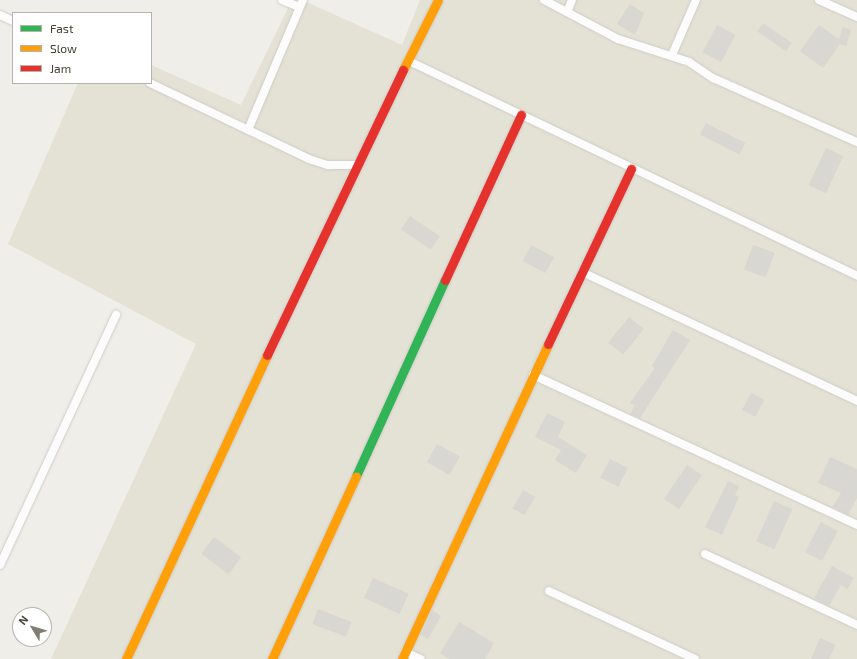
<!DOCTYPE html>
<style>
body{margin:0}
#map{position:relative;width:857px;height:659px;overflow:hidden;background:#f0eee8;font-family:"Exo 2",sans-serif}
div>[style]{position:absolute}
.residential>*{inset:0;background:#e4e1d5}
.building>*{inset:0;background:#d9d7d1;transform-origin:0 0}
.roads{filter:drop-shadow(0 0 1px #ceccc6) drop-shadow(0 0 1px #ceccc6)}
.street>*{height:8px;margin:-4px;padding:0 4px;transform-origin:4px;border-radius:4px;background:#fdfcfc}
.fast>*{height:9px;margin:-4.5px;padding:0 4.5px;transform-origin:4.5px;border-radius:4.5px;background:#30b455}
.slow>*{height:9px;margin:-4.5px;padding:0 4.5px;transform-origin:4.5px;border-radius:4.5px;background:#ff9f0a}
.jam>*{height:9px;margin:-4.5px;padding:0 4.5px;transform-origin:4.5px;border-radius:4.5px;background:#e5322d}
span{translate:-50% -50%;white-space:nowrap;text-align:center;line-height:1.15;-webkit-text-stroke:3.5px #fff;paint-order:stroke}
.legend{position:absolute;left:12px;top:12px;width:140px;height:72px;box-sizing:border-box;background:#fff;border:1px solid #b5b3ae;margin:0;padding:5px 7px;list-style:none;font-size:12px;color:#454034}
.legend li{display:flex;align-items:center;gap:8px;height:20px}
.legend b{width:20px;border:1px solid #b5b3ae}
.north{position:absolute;left:12px;top:607px;width:40px;height:40px;box-sizing:border-box;background:#fff;border:1px solid #b5b3ae;border-radius:50%;rotate:308deg;font-size:11px;font-weight:700;line-height:16px;text-align:center;color:#454034}
.north::after{content:'';display:block;margin:auto;width:14px;height:18px;background:#817d73;clip-path:polygon(50% 0,100% 100%,50% 72%,0 100%)}
</style>
<div id="map">
<div class="residential">
<i style="clip-path:polygon(292px 0,302px 0,402px 45px,420px 0,857px 0,857px 659px,51px 659px,196px 344px,8px 244px,78px 83px,151px 83px,151px 65px,241px 105px)"></i>
</div>
<div class="building">
<i style="clip-path:polygon(630px 4px,644px 13px,635px 35px,617px 24px)"></i>
<i style="left:763px;top:23px;width:35px;height:10px;rotate:35deg"></i>
<i style="left:717px;top:25px;width:21px;height:31px;rotate:28deg"></i>
<i style="clip-path:polygon(819px 25px,839px 39px,843px 27px,851px 30px,846px 46px,840px 44px,823px 68px,800px 51px)"></i>
<i style="left:706px;top:123px;width:44px;height:13px;rotate:27deg"></i>
<i style="left:826px;top:148px;width:19px;height:41px;rotate:25deg"></i>
<i style="left:410px;top:216px;width:36px;height:16px;rotate:34deg"></i>
<i style="left:531px;top:245px;width:26px;height:18px;rotate:28deg"></i>
<i style="left:753px;top:245px;width:23px;height:26px;rotate:20deg"></i>
<i style="left:629px;top:317px;width:19px;height:33px;rotate:39deg"></i>
<i style="clip-path:polygon(673px 330px,690px 340px,640px 418px,631px 414px,634px 405px,630px 403px,655px 368px,652px 366px)"></i>
<i style="left:751px;top:393px;width:15px;height:19px;rotate:28deg"></i>
<i style="clip-path:polygon(547px 413px,565px 422px,558px 437px,587px 455px,576px 473px,555px 460px,561px 450px,535px 437px)"></i>
<i style="left:437px;top:444px;width:26px;height:21px;rotate:29deg"></i>
<i style="clip-path:polygon(830px 457px,857px 469px,857px 498px,848px 515px,832px 507px,841px 493px,818px 483px)"></i>
<i style="left:610px;top:459px;width:20px;height:21px;rotate:27deg"></i>
<i style="left:687px;top:465px;width:18px;height:41px;rotate:34deg"></i>
<i style="clip-path:polygon(728px 481px,739px 486px,735px 495px,739px 497px,722px 535px,705px 527px)"></i>
<i style="left:523px;top:490px;width:14px;height:21px;rotate:30deg"></i>
<i style="left:774px;top:501px;width:20px;height:44px;rotate:24deg"></i>
<i style="left:821px;top:522px;width:19px;height:34px;rotate:28deg"></i>
<i style="left:214px;top:537px;width:34px;height:21px;rotate:37deg"></i>
<i style="clip-path:polygon(832px 566px,854px 578px,847px 589px,841px 585px,829px 606px,814px 598px)"></i>
<i style="left:373px;top:578px;width:39px;height:22px;rotate:24deg"></i>
<i style="left:318px;top:609px;width:36px;height:16px;rotate:21deg"></i>
<i style="clip-path:polygon(432px 610px,441px 616px,428px 639px,421px 635px)"></i>
<i style="clip-path:polygon(459px 622px,494px 643px,485px 659px,449px 659px,440px 653px)"></i>
<i style="clip-path:polygon(820px 638px,836px 645px,829px 659px,811px 659px)"></i>
</div>
<div class="roads">
<div class="street">
<i style="left:282px;top:0;width:18px;rotate:22deg"></i>
<i style="left:544px;top:0;width:84px;rotate:27.8deg"></i>
<i style="left:618px;top:39px;width:75px;rotate:17.9deg"></i>
<i style="left:689px;top:62px;width:29px;rotate:34deg"></i>
<i style="left:713px;top:78px;width:158px;rotate:24deg"></i>
<i style="left:819px;top:0;width:42px;rotate:24.1deg"></i>
<i style="left:568px;top:10px;width:11px;rotate:-68deg"></i>
<i style="left:0;top:15px;width:14px;rotate:25deg"></i>
<i style="left:672px;top:55px;width:60px;rotate:-66.4deg"></i>
<i style="left:409px;top:61px;width:497px;rotate:25.6deg"></i>
<i style="left:150px;top:83px;width:176px;rotate:25.5deg"></i>
<i style="left:309px;top:159px;width:20px;rotate:18deg"></i>
<i style="left:328px;top:165px;width:27px"></i>
<i style="left:248px;top:130px;width:141px;rotate:-67.1deg"></i>
<i style="left:582px;top:272px;width:304px;rotate:25.1deg"></i>
<i style="left:533px;top:375px;width:357px;rotate:24.8deg"></i>
<i style="left:705px;top:554px;width:168px;rotate:25deg"></i>
<i style="left:0;top:565px;width:276px;rotate:-65.1deg"></i>
<i style="left:549px;top:591px;width:161px;rotate:25deg"></i>
<i style="left:405px;top:652px;width:17px;rotate:24deg"></i>
</div>
<div class="fast">
<i style="left:356px;top:476px;width:215px;rotate:-65.6deg"></i>
</div>
<div class="slow">
<i style="left:403px;top:70px;width:78px;rotate:-63.4deg"></i>
<i style="left:126px;top:659px;width:335px;rotate:-65.1deg"></i>
<i style="left:272px;top:659px;width:201px;rotate:-65.3deg"></i>
<i style="left:402px;top:659px;width:347px;rotate:-65.1deg"></i>
</div>
<div class="jam">
<i style="left:445px;top:280px;width:182px;rotate:-65.3deg"></i>
<i style="left:548px;top:344px;width:194px;rotate:-64.6deg"></i>
<i style="left:267px;top:355px;width:316px;rotate:-64.5deg"></i>
</div>
</div>
<ul class="legend">
<li><b style="height:5px;background:#30b455"></b>Fast</li>
<li><b style="height:5px;background:#ff9f0a"></b>Slow</li>
<li><b style="height:5px;background:#e5322d"></b>Jam</li>
</ul>
<div class="north">N</div>
</div>
